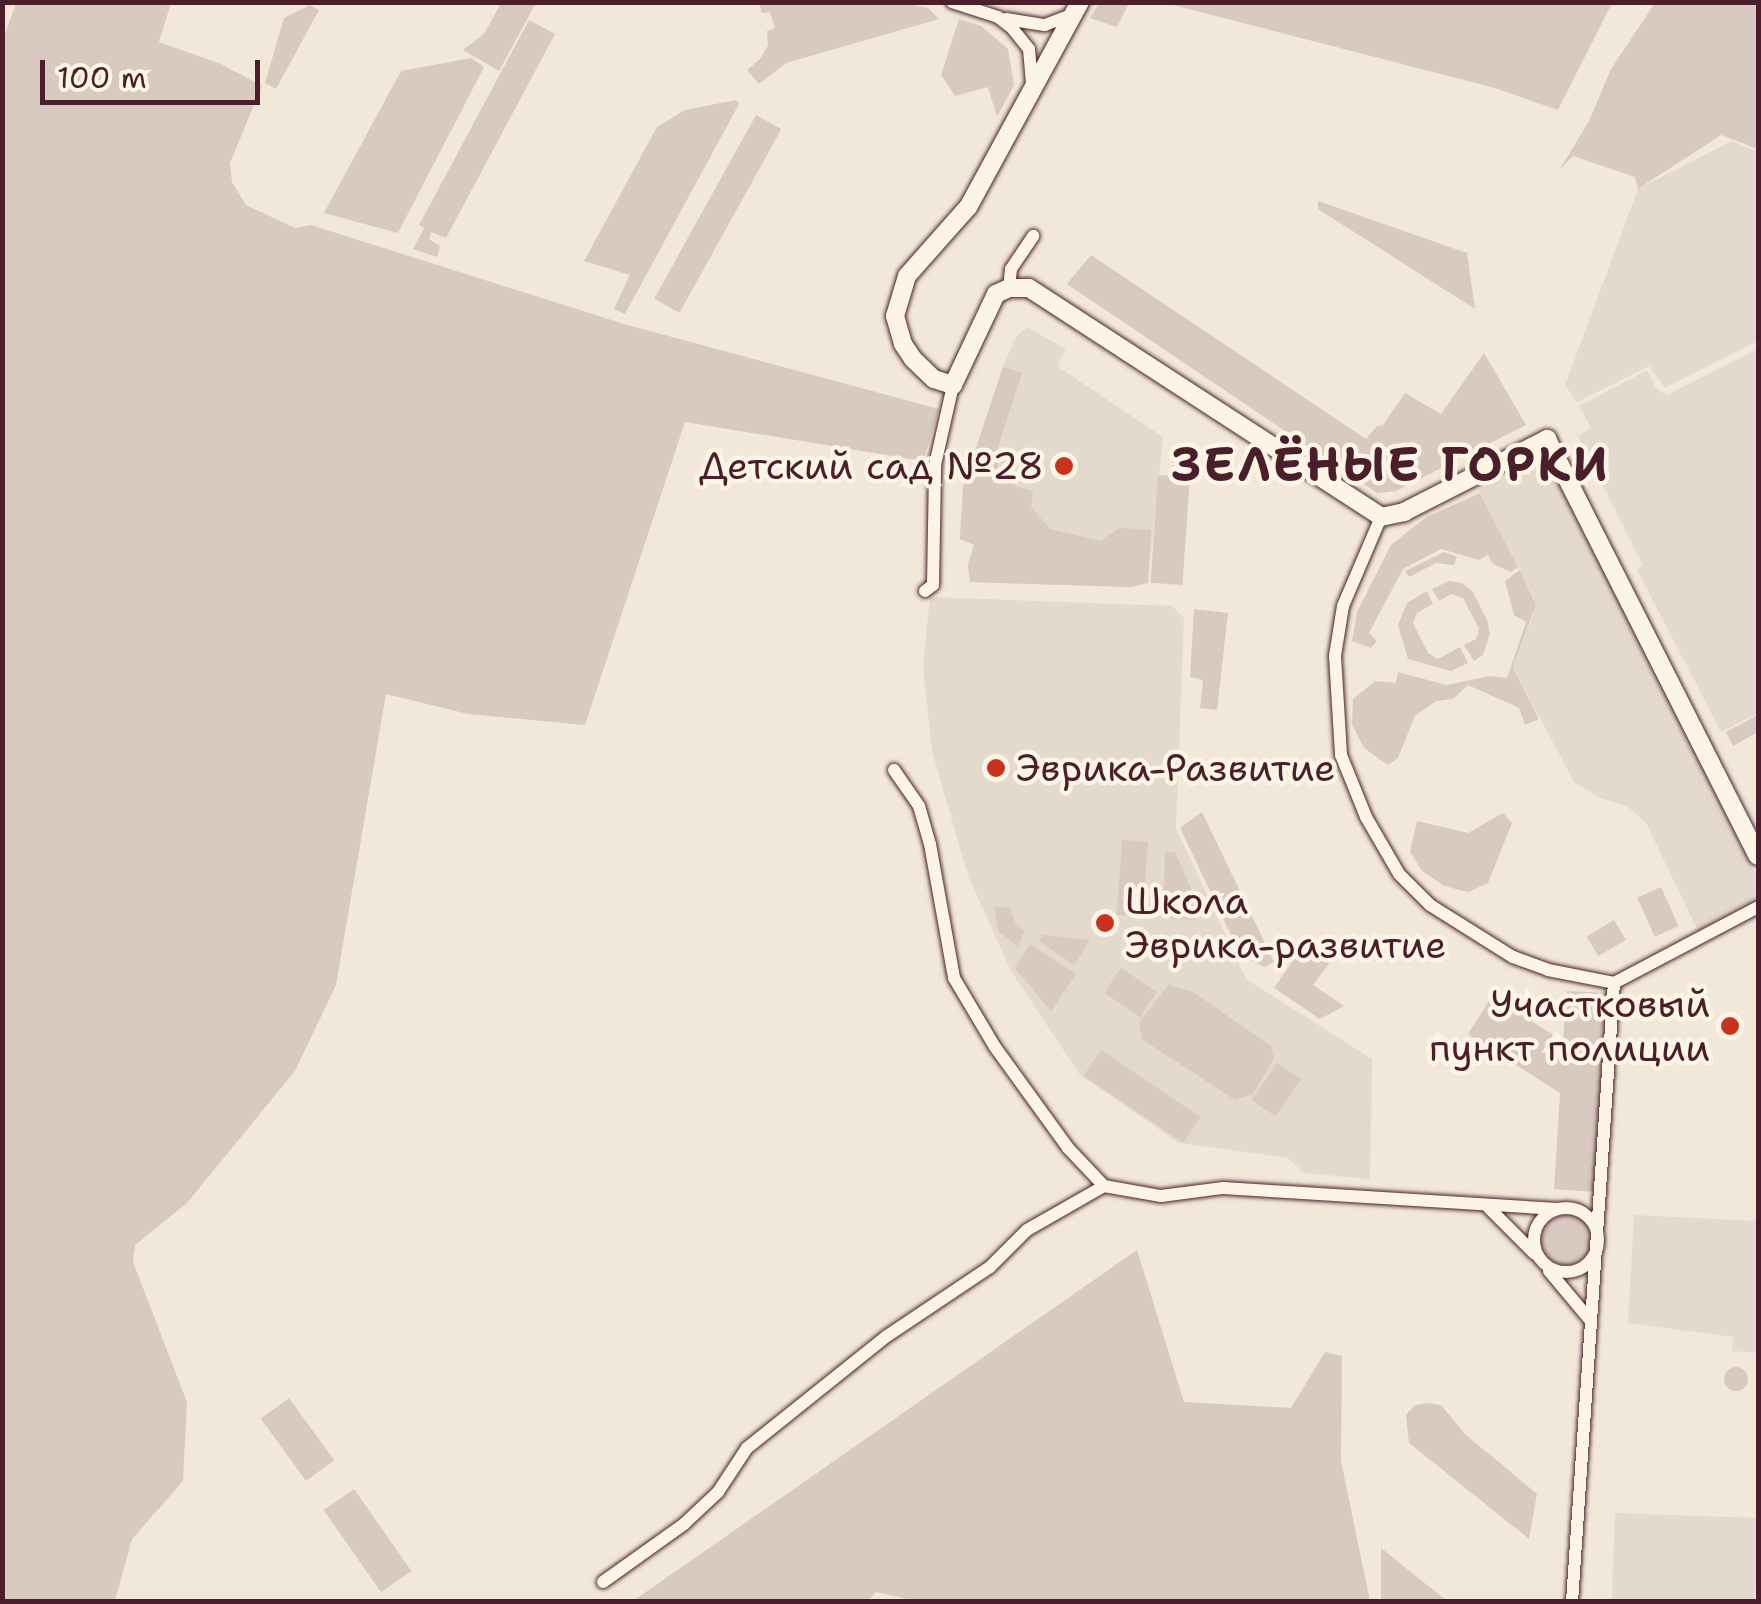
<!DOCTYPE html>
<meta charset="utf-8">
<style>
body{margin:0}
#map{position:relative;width:1761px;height:1604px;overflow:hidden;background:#f1e8da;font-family:"Shantell Sans",sans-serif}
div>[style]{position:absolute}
.built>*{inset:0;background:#e4d9cd;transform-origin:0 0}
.green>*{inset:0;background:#d8cac0;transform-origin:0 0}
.round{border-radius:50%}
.roads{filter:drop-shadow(0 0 2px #4a1f2b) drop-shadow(0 0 2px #4a1f2b)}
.street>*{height:12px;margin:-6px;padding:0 6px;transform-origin:6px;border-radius:6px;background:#fcf5e5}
.street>.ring{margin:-6px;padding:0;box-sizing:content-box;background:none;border:12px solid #fcf5e5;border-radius:50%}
.secondary>*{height:18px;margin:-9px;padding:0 9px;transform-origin:9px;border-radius:9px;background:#fcf5e5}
.dots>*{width:28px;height:28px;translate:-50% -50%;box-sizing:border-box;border:5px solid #fcf5e5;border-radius:50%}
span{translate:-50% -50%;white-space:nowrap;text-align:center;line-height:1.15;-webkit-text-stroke:9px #fcf5e5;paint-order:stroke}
.poi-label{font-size:38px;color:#4a1f2b}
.right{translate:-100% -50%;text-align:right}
.left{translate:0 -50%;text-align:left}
.district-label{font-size:48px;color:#4a1f2b;font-weight:700;letter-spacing:2.5px}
.frame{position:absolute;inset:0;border:5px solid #4a1f2b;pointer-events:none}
.scale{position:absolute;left:40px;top:60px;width:220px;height:45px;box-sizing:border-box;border:5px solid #4a1f2b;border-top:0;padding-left:12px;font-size:30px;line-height:35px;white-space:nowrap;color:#4a1f2b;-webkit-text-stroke:8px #fcf5e5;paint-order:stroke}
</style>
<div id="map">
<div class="built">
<i style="clip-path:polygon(1732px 141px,1758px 152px,1758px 341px,1665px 388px,1649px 366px,1577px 402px,1565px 385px,1638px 189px)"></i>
<i style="clip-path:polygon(1027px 327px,1066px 349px,1057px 366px,1163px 437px,1148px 583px,1131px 587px,970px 582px,968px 565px,974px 545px,960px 539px,963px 487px,1003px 367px,1016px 337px)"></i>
<i style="clip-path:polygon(1758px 349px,1758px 713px,1721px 732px,1637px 570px,1643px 566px,1578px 436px,1591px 428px,1579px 406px,1647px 370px,1657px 390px,1667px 395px)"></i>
<i style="clip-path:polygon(1547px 457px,1758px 879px,1758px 903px,1699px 933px,1646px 823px,1628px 807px,1598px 797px,1574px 782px,1513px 667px,1534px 613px,1534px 598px,1479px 490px)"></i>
<i style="clip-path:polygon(930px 597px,1172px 606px,1184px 618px,1176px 828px,1246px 979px,1372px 1059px,1370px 1179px,1304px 1173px,1288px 1158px,1179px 1143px,1080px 1075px,1011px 971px,968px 876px,932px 751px,923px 666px)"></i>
<i style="clip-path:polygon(1634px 1215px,1758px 1221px,1758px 1353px,1732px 1351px,1733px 1337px,1628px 1323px)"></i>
<i style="left:1615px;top:1513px;width:143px;height:88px;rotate:2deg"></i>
</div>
<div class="green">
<i style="clip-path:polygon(16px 3px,171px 3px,159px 42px,221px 64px,262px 86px,230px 163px,232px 182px,246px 205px,295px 228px,311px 225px,624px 324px,939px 409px,923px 461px,685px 422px,585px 725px,468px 714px,386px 694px,336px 985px,295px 1071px,187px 1203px,135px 1245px,133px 1262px,187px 1402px,183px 1481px,132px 1539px,115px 1601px,3px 1601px,2px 42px)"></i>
<i style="clip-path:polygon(501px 3px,536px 3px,499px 71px,463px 50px,484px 34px)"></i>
<i style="clip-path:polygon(759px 3px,904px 3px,928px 8px,939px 19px,786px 63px,759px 84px,747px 70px,761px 58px,768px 45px,767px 31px,775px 28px,770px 12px,762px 13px)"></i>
<i style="clip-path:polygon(1099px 3px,1129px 3px,1117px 27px,1090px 18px)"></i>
<i style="clip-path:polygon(1165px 3px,1612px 3px,1558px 110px,1495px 88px)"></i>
<i style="clip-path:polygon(1655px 3px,1758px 3px,1758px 149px,1721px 135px,1638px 189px,1635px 177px,1573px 156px,1560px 169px,1589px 121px,1611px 69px)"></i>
<i style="clip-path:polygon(310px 5px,319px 10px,276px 89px,265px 83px,284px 18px)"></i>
<i style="clip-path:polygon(959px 19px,981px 26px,1008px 49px,1014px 85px,997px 117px,988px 87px,955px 96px,941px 75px)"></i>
<i style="clip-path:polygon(529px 20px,555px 34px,446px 238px,431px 232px,429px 239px,440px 246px,437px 257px,413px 249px,424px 228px,419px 225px)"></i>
<i style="clip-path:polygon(471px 58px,484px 67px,398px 233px,324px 213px,401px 71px)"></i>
<i style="clip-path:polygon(736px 100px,739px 104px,625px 314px,614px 309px,630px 275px,584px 261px,657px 127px,685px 110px)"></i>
<i style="left:756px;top:115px;width:29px;height:210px;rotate:29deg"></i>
<i style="clip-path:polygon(1318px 201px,1467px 253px,1475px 309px,1318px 209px)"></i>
<i style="clip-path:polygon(1091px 255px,1366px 439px,1377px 426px,1383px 425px,1405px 393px,1441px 414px,1484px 353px,1526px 425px,1396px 491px,1377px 493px,1067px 284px)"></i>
<i style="clip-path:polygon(1003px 367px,1022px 373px,998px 447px,998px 468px,1015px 486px,1033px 491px,1031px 507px,1050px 529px,1100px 541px,1120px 528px,1151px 530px,1148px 583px,1131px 587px,970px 582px,968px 565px,974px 545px,960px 539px,963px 487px)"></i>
<i style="left:1158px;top:475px;width:32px;height:108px;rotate:4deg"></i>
<i style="clip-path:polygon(1480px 493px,1518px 567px,1511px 572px,1493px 564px,1488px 555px,1479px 560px,1441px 549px,1403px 569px,1369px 633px,1377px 641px,1371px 648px,1352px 641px,1357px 612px,1391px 545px,1425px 518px)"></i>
<i style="clip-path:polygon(1444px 552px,1457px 557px,1454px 565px,1436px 563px,1409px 577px,1405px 571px)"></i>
<i style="clip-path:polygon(1520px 570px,1536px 605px,1513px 667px,1539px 719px,1525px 725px,1519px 708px,1468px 685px,1453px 699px,1436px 701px,1415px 716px,1398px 758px,1388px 765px,1364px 748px,1352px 724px,1353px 699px,1375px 681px,1396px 683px,1398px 672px,1446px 685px,1490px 676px,1507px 678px,1526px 622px,1514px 615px,1505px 581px)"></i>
<i style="clip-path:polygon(1449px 581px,1462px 583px,1473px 592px,1487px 620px,1490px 633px,1483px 655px,1474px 661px,1464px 645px,1476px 639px,1479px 629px,1463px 598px,1451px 594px,1439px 601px,1432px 589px)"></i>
<i style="clip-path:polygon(1427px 591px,1433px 604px,1417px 613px,1413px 623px,1428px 653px,1438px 659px,1460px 647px,1468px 663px,1451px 671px,1408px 659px,1398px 625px,1407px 603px)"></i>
<i style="clip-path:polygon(1194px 609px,1228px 613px,1217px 710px,1200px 708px,1203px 680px,1190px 677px)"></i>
<i style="clip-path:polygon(1758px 715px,1758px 732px,1733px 746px,1726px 732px)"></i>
<i style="clip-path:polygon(1202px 812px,1274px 962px,1265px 967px,1241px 956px,1180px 828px)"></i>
<i style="clip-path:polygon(1503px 813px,1512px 823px,1488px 883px,1468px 892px,1444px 886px,1422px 871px,1410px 852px,1417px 821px,1468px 833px)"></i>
<i style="left:1122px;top:840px;width:26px;height:75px;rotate:4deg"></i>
<i style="clip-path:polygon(1165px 852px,1175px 852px,1195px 897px,1196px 920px,1163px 918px)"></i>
<i style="left:1661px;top:887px;width:43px;height:26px;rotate:66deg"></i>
<i style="clip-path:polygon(994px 906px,1010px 908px,1017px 927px,1025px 930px,1018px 946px,998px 931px)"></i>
<i style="left:1614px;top:920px;width:23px;height:32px;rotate:59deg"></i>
<i style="clip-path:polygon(1042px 935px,1090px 940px,1074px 965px,1039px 941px)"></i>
<i style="clip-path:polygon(1030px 944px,1076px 974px,1051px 1011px,1015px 968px)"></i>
<i style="clip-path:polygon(1322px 949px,1334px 957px,1313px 985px,1344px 1006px,1320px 1019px,1274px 988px,1299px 952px)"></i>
<i style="left:1121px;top:968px;width:43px;height:30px;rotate:34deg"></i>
<i style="clip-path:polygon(1168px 985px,1193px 992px,1271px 1046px,1274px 1058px,1253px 1094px,1235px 1100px,1142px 1039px,1139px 1023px)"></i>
<i style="clip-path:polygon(1567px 991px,1608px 993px,1595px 1192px,1554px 1189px,1560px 1093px,1468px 1034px,1492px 996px,1563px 1041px)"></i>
<i style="left:1101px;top:1050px;width:120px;height:31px;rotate:34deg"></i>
<i style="left:1277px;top:1063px;width:29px;height:45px;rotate:34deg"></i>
<i class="round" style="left:1541px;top:1215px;width:50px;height:50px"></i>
<i style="clip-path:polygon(1137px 1250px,1184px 1402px,1291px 1408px,1325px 1352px,1342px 1356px,1341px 1461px,1370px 1601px,921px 1602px,876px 1592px,867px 1602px,633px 1601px)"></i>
<i class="round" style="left:1724px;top:1367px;width:24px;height:24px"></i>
<i style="left:289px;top:1398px;width:77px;height:35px;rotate:54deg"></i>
<i style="clip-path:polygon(1428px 1403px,1441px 1405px,1466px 1435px,1537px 1494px,1529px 1539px,1409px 1443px,1406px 1415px,1415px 1405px)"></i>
<i style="left:354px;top:1489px;width:100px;height:37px;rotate:55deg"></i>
<i style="clip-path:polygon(1381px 1548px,1447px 1601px,1381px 1601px)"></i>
</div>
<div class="roads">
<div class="street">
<i style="left:952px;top:2px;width:48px;rotate:18.1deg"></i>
<i style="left:998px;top:17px;width:18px;rotate:38deg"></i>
<i style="left:1012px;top:28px;width:27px;rotate:51deg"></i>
<i style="left:1029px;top:49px;width:34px;rotate:85deg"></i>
<i style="left:1006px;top:19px;width:39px;rotate:9deg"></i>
<i style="left:1045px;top:25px;width:30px;rotate:-21deg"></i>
<i style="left:1009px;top:288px;width:19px;rotate:-84deg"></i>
<i style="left:1011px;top:269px;width:40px;rotate:-56deg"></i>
<i style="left:1381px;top:517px;width:97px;rotate:113.1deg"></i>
<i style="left:1343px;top:606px;width:51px;rotate:99.1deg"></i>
<i style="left:1335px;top:656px;width:99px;rotate:86.5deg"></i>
<i style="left:1341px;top:755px;width:67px;rotate:68deg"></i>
<i style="left:1366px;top:817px;width:66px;rotate:59.9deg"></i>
<i style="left:1399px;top:874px;width:44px;rotate:45deg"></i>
<i style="left:1430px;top:905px;width:98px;rotate:32.1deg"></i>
<i style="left:1513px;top:957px;width:37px;rotate:20deg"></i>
<i style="left:1548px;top:970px;width:67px;rotate:11.1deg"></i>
<i style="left:1614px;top:983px;width:163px;rotate:-27.8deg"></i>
<i style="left:925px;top:591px;width:10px;rotate:-37deg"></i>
<i style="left:933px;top:585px;width:120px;rotate:-89deg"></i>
<i style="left:935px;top:465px;width:82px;rotate:-77.3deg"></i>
<i style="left:894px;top:770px;width:44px;rotate:55.2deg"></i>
<i style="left:919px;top:806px;width:40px;rotate:74deg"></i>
<i style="left:930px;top:844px;width:136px;rotate:79.8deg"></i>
<i style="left:954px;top:978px;width:80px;rotate:59.3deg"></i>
<i style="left:995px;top:1047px;width:125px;rotate:54.1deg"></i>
<i style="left:1068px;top:1148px;width:52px;rotate:46.5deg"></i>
<i style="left:1488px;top:1207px;width:66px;rotate:45deg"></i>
<i class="ring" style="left:1534px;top:1208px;width:52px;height:52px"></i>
<i style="left:1549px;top:1271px;width:65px;rotate:50deg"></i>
<i style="left:603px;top:1582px;width:100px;rotate:-35.6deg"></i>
<i style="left:684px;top:1524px;width:47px;rotate:-43.3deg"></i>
<i style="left:718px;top:1492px;width:53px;rotate:-56.6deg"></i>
<i style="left:747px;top:1448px;width:179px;rotate:-38.7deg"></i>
<i style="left:887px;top:1336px;width:124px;rotate:-33.8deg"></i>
<i style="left:990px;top:1267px;width:52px;rotate:-45deg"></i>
<i style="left:1027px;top:1230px;width:89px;rotate:-29.7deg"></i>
<i style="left:1104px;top:1186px;width:58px;rotate:10deg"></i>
<i style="left:1161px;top:1196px;width:63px;rotate:-7.4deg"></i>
<i style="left:1223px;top:1188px;width:335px;rotate:3.6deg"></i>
<i style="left:1572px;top:1602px;width:620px;rotate:-86.12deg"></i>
</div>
<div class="secondary">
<i style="left:1080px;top:2px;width:234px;rotate:118.6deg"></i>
<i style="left:968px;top:207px;width:92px;rotate:131.5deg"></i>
<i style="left:907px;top:276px;width:42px;rotate:106.7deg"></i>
<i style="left:895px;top:316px;width:29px;rotate:74deg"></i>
<i style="left:903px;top:344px;width:18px;rotate:56deg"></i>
<i style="left:913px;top:359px;width:29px;rotate:44deg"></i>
<i style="left:934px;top:379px;width:20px;rotate:18deg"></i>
<i style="left:953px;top:385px;width:101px;rotate:-64.7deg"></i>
<i style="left:996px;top:294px;width:14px;rotate:-25deg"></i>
<i style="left:1009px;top:288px;width:20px"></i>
<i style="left:1029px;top:288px;width:420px;rotate:33deg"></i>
<i style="left:1381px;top:517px;width:24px;rotate:-12deg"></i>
<i style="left:1404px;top:512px;width:161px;rotate:-27deg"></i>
<i style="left:1547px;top:439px;width:467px;rotate:63.2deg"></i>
</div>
</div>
<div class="dots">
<i style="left:1064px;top:466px;background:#c8321e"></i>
<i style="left:996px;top:768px;background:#c8321e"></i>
<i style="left:1105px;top:923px;background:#c8321e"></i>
<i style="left:1730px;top:1026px;background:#c8321e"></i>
</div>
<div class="poi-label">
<span class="right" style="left:1044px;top:466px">Детский сад №28</span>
<span class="left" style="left:1016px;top:768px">Эврика-Развитие</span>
<span class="left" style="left:1125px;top:923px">Школа<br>Эврика-развитие</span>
<span class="right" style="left:1710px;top:1026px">Участковый<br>пункт полиции</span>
</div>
<div class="district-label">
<span style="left:1391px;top:465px">ЗЕЛЁНЫЕ ГОРКИ</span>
</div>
<div class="frame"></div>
<div class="scale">100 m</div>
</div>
